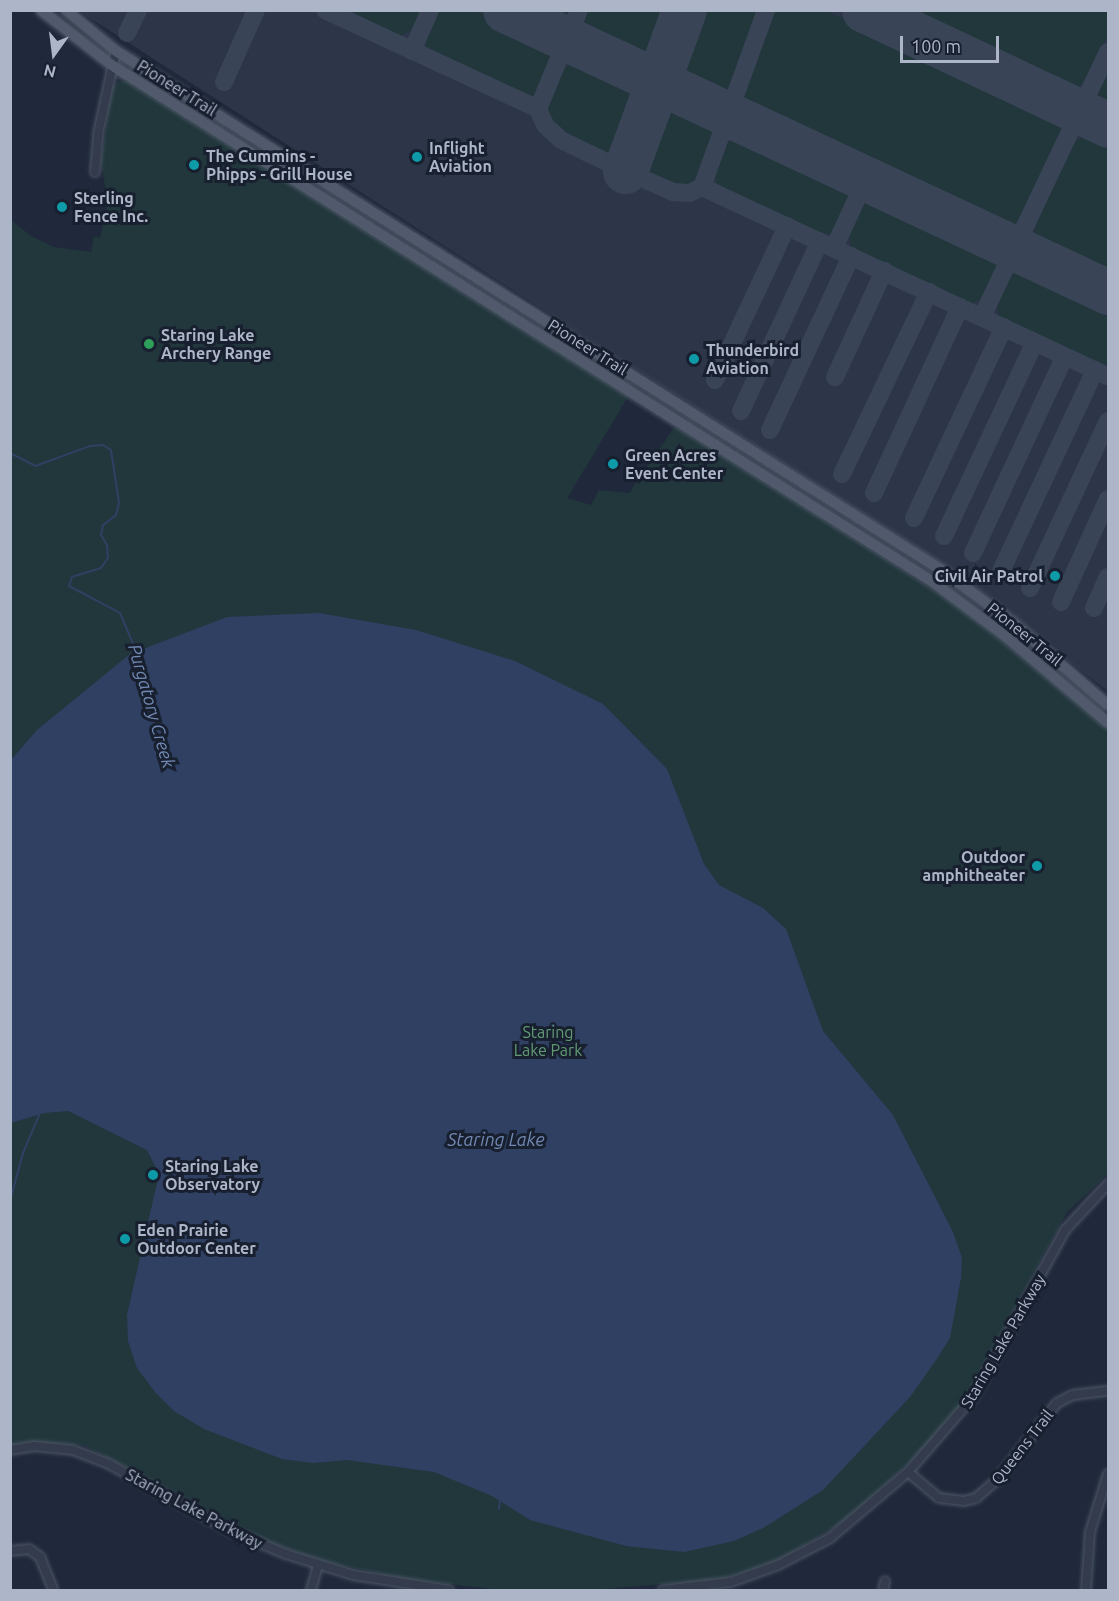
<!DOCTYPE html>
<style>
body{margin:0}
#map{position:relative;width:1119px;height:1601px;overflow:hidden;background:#1f293b;font-family:Ubuntu,sans-serif}
div>[style]{position:absolute}
.airport>*{inset:0;background:#2d3649}
.green>*{inset:0;background:#21373c}
.water>*{inset:0;background:#2f4063}
.stream>*{height:2px;margin:-1px;padding:0 1px;transform-origin:1px;border-radius:1px;background:#2f4063}
.taxiway>*{height:18px;margin:-9px;padding:0 9px;transform-origin:9px;border-radius:9px;background:#3a4457}
.runway>*{height:45px;margin:-22.5px;padding:0 22.5px;transform-origin:22.5px;border-radius:22.5px;background:#3a4457}
.roads{filter:drop-shadow(0 0 2px #4d5666) drop-shadow(0 0 2px #4d5666)}
.minor>*{height:8px;margin:-4px;padding:0 4px;transform-origin:4px;border-radius:4px;background:#333b4c}
.major>*{height:10px;margin:-5px;padding:0 5px;transform-origin:5px;border-radius:5px;background:#505a6c}
.dots>*{width:16px;height:16px;translate:-50% -50%;box-sizing:border-box;border:3px solid #182030;border-radius:50%}
span{translate:-50% -50%;white-space:nowrap;text-align:center;line-height:1.15;-webkit-text-stroke:6px #182030;paint-order:stroke}
.street-label{font-size:16px;color:#adb6c8}
.poi-label{font-size:16px;color:#adb6c8;font-weight:700}
.left{translate:0 -50%;text-align:left}
.right{translate:-100% -50%;text-align:right}
.park-label{font-size:16px;color:#629b73}
.water-label{font-size:18px;color:#7289b3;font-style:italic}
.frame{position:absolute;inset:0;border:12px solid #adb6c8;pointer-events:none}
.north{position:absolute;left:24px;top:24px;width:60px;height:60px;-webkit-text-stroke:4px #182030;paint-order:stroke;rotate:194deg;font-size:16px;font-weight:700;line-height:24px;text-align:center;color:#adb6c8}
.north::after{content:'';display:block;margin:auto;width:21px;height:27px;background:#adb6c8;clip-path:polygon(50% 0,100% 100%,50% 72%,0 100%)}
.scale{position:absolute;left:900px;top:36px;width:99px;height:27px;box-sizing:border-box;border:3px solid #adb6c8;border-top:0;padding-left:8px;font-size:18px;line-height:21px;white-space:nowrap;color:#adb6c8;-webkit-text-stroke:4px #182030;paint-order:stroke}
</style>
<div id="map">
<div class="airport">
<i style="clip-path:polygon(79px 11px,1108px 11px,1108px 691px,949px 570px)"></i>
</div>
<div class="green">
<i style="clip-path:polygon(345px 11px,421px 11px,413px 29px,399px 37px)"></i>
<i style="clip-path:polygon(435px 11px,476px 11px,548px 44px,554px 60px,540px 90px,533px 96px,522px 96px,431px 54px,423px 41px)"></i>
<i style="clip-path:polygon(530px 11px,574px 11px,569px 19px,555px 22px)"></i>
<i style="clip-path:polygon(587px 11px,587px 10px,671px 11px,655px 54px,645px 62px,591px 39px,583px 28px)"></i>
<i style="clip-path:polygon(696px 11px,759px 11px,731px 90px,721px 97px,683px 83px,678px 76px,678px 62px)"></i>
<i style="clip-path:polygon(773px 11px,826px 11px,1056px 118px,1062px 131px,1061px 138px,1016px 229px,1000px 229px,751px 114px,742px 101px,742px 94px)"></i>
<i style="clip-path:polygon(899px 11px,1108px 11px,1108px 35px,1087px 81px,1076px 90px)"></i>
<i style="clip-path:polygon(580px 59px,638px 90px,640px 96px,622px 147px,613px 154px,600px 153px,567px 136px,547px 115px,547px 104px,565px 67px)"></i>
<i style="clip-path:polygon(1108px 65px,1108px 109px,1097px 96px)"></i>
<i style="clip-path:polygon(120px 81px,128px 81px,629px 395px,567px 498px,591px 505px,599px 490px,629px 493px,676px 425px,962px 608px,1108px 729px,1108px 1174px,1067px 1212px,961px 1406px,929px 1444px,845px 1521px,777px 1561px,723px 1579px,591px 1590px,502px 1590px,405px 1579px,323px 1561px,277px 1545px,83px 1445px,25px 1442px,11px 1446px,11px 220px,31px 236px,54px 247px,91px 252px,94px 237px,100px 238px,108px 204px,101px 162px,112px 86px)"></i>
<i style="clip-path:polygon(675px 104px,709px 119px,714px 129px,698px 179px,683px 188px,648px 174px,642px 163px,660px 111px)"></i>
<i style="clip-path:polygon(1089px 133px,1108px 142px,1108px 280px,1037px 247px,1031px 237px,1073px 142px)"></i>
<i style="clip-path:polygon(742px 135px,848px 184px,851px 201px,833px 233px,819px 235px,717px 185px,714px 172px,725px 144px)"></i>
<i style="clip-path:polygon(878px 198px,995px 253px,1000px 268px,985px 299px,968px 304px,851px 248px,849px 234px,862px 205px)"></i>
<i style="clip-path:polygon(1026px 268px,1108px 306px,1108px 370px,999px 318px,997px 305px,1010px 276px,1019px 268px)"></i>
</div>
<div class="water">
<i style="clip-path:polygon(319px 613px,416px 630px,515px 661px,603px 704px,667px 769px,704px 864px,719px 885px,763px 908px,786px 929px,823px 1031px,893px 1115px,953px 1232px,962px 1258px,961px 1278px,950px 1338px,936px 1360px,910px 1397px,823px 1490px,765px 1527px,734px 1541px,684px 1552px,626px 1546px,530px 1520px,492px 1496px,434px 1472px,347px 1460px,313px 1463px,282px 1459px,204px 1429px,174px 1411px,155px 1392px,137px 1368px,128px 1341px,127px 1315px,159px 1174px,147px 1150px,68px 1111px,44px 1113px,11px 1123px,11px 760px,37px 730px,130px 654px,227px 617px)"></i>
</div>
<div class="stream">
<i style="left:10px;top:453px;width:28px;rotate:27deg"></i>
<i style="left:35px;top:466px;width:59px;rotate:-20deg"></i>
<i style="left:90px;top:446px;width:13px;rotate:-4deg"></i>
<i style="left:103px;top:445px;width:9px;rotate:32deg"></i>
<i style="left:111px;top:450px;width:54px;rotate:81.4deg"></i>
<i style="left:119px;top:503px;width:12px;rotate:104deg"></i>
<i style="left:116px;top:515px;width:16px;rotate:142deg"></i>
<i style="left:103px;top:525px;width:10px;rotate:101deg"></i>
<i style="left:101px;top:535px;width:12px;rotate:59deg"></i>
<i style="left:107px;top:545px;width:13px;rotate:86deg"></i>
<i style="left:108px;top:558px;width:12px;rotate:125deg"></i>
<i style="left:101px;top:568px;width:30px;rotate:163deg"></i>
<i style="left:72px;top:577px;width:9px;rotate:108deg"></i>
<i style="left:69px;top:586px;width:58px;rotate:27.9deg"></i>
<i style="left:120px;top:613px;width:43px;rotate:67deg"></i>
<i style="left:10px;top:1201px;width:50px;rotate:-74.8deg"></i>
<i style="left:23px;top:1153px;width:43px;rotate:-67deg"></i>
<i style="left:499px;top:1509px;width:10px;rotate:-84deg"></i>
</div>
<div class="taxiway">
<i style="left:325px;top:10px;width:235px;rotate:24.9deg"></i>
<i style="left:538px;top:109px;width:17px;rotate:66deg"></i>
<i style="left:545px;top:125px;width:22px;rotate:43deg"></i>
<i style="left:561px;top:140px;width:71px;rotate:25.8deg"></i>
<i style="left:625px;top:171px;width:52px;rotate:23.6deg"></i>
<i style="left:673px;top:192px;width:17px;rotate:3deg"></i>
<i style="left:690px;top:193px;width:13px;rotate:-27deg"></i>
<i style="left:702px;top:187px;width:448px;rotate:25deg"></i>
<i style="left:127px;top:33px;width:25px;rotate:-64deg"></i>
<i style="left:412px;top:51px;width:45px;rotate:-66.3deg"></i>
<i style="left:224px;top:82px;width:79px;rotate:-66deg"></i>
<i style="left:538px;top:109px;width:107px;rotate:-67.5deg"></i>
<i style="left:702px;top:187px;width:188px;rotate:-70.1deg"></i>
<i style="left:834px;top:248px;width:76px;rotate:-65.1deg"></i>
<i style="left:982px;top:317px;width:293px;rotate:-64.6deg"></i>
<i style="left:835px;top:377px;width:117px;rotate:-65.2deg"></i>
<i style="left:715px;top:380px;width:170px;rotate:-64.9deg"></i>
<i style="left:741px;top:411px;width:187px;rotate:-65.1deg"></i>
<i style="left:770px;top:430px;width:192px;rotate:-65deg"></i>
<i style="left:842px;top:474px;width:202px;rotate:-64.5deg"></i>
<i style="left:874px;top:493px;width:205px;rotate:-65.2deg"></i>
<i style="left:914px;top:518px;width:211px;rotate:-64.8deg"></i>
<i style="left:944px;top:536px;width:214px;rotate:-64.9deg"></i>
<i style="left:973px;top:553px;width:217px;rotate:-65deg"></i>
<i style="left:1001px;top:571px;width:222px;rotate:-64.9deg"></i>
<i style="left:1030px;top:588px;width:184px;rotate:-65deg"></i>
<i style="left:1061px;top:602px;width:113px;rotate:-65.5deg"></i>
<i style="left:1094px;top:608px;width:34px;rotate:-66deg"></i>
</div>
<div class="runway">
<i style="left:505px;top:10px;width:666px;rotate:25.06deg"></i>
<i style="left:864px;top:10px;width:270px;rotate:25.2deg"></i>
<i style="left:625px;top:171px;width:171px;rotate:-69.9deg"></i>
</div>
<div class="roads">
<div class="minor">
<i style="left:95px;top:172px;width:38px;rotate:-85deg"></i>
<i style="left:98px;top:134px;width:85px;rotate:-77.8deg"></i>
<i style="left:10px;top:1450px;width:24px;rotate:-9deg"></i>
<i style="left:34px;top:1446px;width:39px;rotate:6deg"></i>
<i style="left:73px;top:1450px;width:39px;rotate:21deg"></i>
<i style="left:109px;top:1464px;width:135px;rotate:28.8deg"></i>
<i style="left:227px;top:1529px;width:64px;rotate:23deg"></i>
<i style="left:286px;top:1554px;width:70px;rotate:17.4deg"></i>
<i style="left:353px;top:1575px;width:97px;rotate:8.9deg"></i>
<i style="left:908px;top:1472px;width:40px;rotate:40deg"></i>
<i style="left:939px;top:1498px;width:25px;rotate:7deg"></i>
<i style="left:964px;top:1501px;width:12px;rotate:-14deg"></i>
<i style="left:976px;top:1498px;width:29px;rotate:-41deg"></i>
<i style="left:998px;top:1479px;width:96px;rotate:-52.2deg"></i>
<i style="left:1057px;top:1403px;width:18px;rotate:-27deg"></i>
<i style="left:1073px;top:1395px;width:35px;rotate:-7deg"></i>
<i style="left:10px;top:1551px;width:19px;rotate:-6deg"></i>
<i style="left:29px;top:1549px;width:14px;rotate:36deg"></i>
<i style="left:40px;top:1557px;width:35px;rotate:68deg"></i>
<i style="left:311px;top:1590px;width:26px;rotate:-74deg"></i>
<i style="left:663px;top:1590px;width:68px;rotate:-6.7deg"></i>
<i style="left:731px;top:1582px;width:50px;rotate:-19.9deg"></i>
<i style="left:778px;top:1565px;width:59px;rotate:-27.4deg"></i>
<i style="left:830px;top:1538px;width:102px;rotate:-40.2deg"></i>
<i style="left:908px;top:1472px;width:99px;rotate:-49.1deg"></i>
<i style="left:973px;top:1397px;width:191px;rotate:-61.1deg"></i>
<i style="left:1065px;top:1230px;width:63px;rotate:-46.9deg"></i>
<i style="left:883px;top:1590px;width:9px;rotate:-77deg"></i>
<i style="left:1086px;top:1590px;width:58px;rotate:-86.1deg"></i>
<i style="left:1090px;top:1532px;width:61px;rotate:-72.8deg"></i>
</div>
<div class="major">
<i style="left:41px;top:10px;width:91px;rotate:37.9deg"></i>
<i style="left:113px;top:66px;width:969px;rotate:32.18deg"></i>
<i style="left:933px;top:582px;width:89px;rotate:36.7deg"></i>
<i style="left:1004px;top:635px;width:136px;rotate:40.2deg"></i>
<i style="left:66px;top:10px;width:65px;rotate:39.4deg"></i>
<i style="left:116px;top:51px;width:973px;rotate:32.16deg"></i>
<i style="left:940px;top:569px;width:91px;rotate:36.5deg"></i>
<i style="left:1013px;top:623px;width:125px;rotate:40.8deg"></i>
</div>
</div>
<div class="dots">
<i style="left:417px;top:157px;background:#0f9aa8"></i>
<i style="left:194px;top:165px;background:#0f9aa8"></i>
<i style="left:62px;top:207px;background:#0f9aa8"></i>
<i style="left:149px;top:344px;background:#2e9e5b"></i>
<i style="left:694px;top:359px;background:#0f9aa8"></i>
<i style="left:613px;top:464px;background:#0f9aa8"></i>
<i style="left:1055px;top:576px;background:#0f9aa8"></i>
<i style="left:1037px;top:866px;background:#0f9aa8"></i>
<i style="left:153px;top:1175px;background:#0f9aa8"></i>
<i style="left:125px;top:1239px;background:#0f9aa8"></i>
</div>
<div class="street-label">
<span style="left:177px;top:88px;rotate:32deg">Pioneer Trail</span>
<span style="left:588px;top:347px;rotate:32deg">Pioneer Trail</span>
<span style="left:1025px;top:634px;rotate:39deg">Pioneer Trail</span>
<span style="left:1003px;top:1341px;rotate:-60deg">Staring Lake Parkway</span>
<span style="left:1022px;top:1447px;rotate:-52deg">Queens Trail</span>
<span style="left:194px;top:1509px;rotate:28deg">Staring Lake Parkway</span>
</div>
<div class="poi-label">
<span class="left" style="left:429px;top:157px">Inflight<br>Aviation</span>
<span class="left" style="left:206px;top:165px">The Cummins -<br>Phipps - Grill House</span>
<span class="left" style="left:74px;top:207px">Sterling<br>Fence Inc.</span>
<span class="left" style="left:161px;top:344px">Staring Lake<br>Archery Range</span>
<span class="left" style="left:706px;top:359px">Thunderbird<br>Aviation</span>
<span class="left" style="left:625px;top:464px">Green Acres<br>Event Center</span>
<span class="right" style="left:1043px;top:576px">Civil Air Patrol</span>
<span class="right" style="left:1025px;top:866px">Outdoor<br>amphitheater</span>
<span class="left" style="left:165px;top:1175px">Staring Lake<br>Observatory</span>
<span class="left" style="left:137px;top:1239px">Eden Prairie<br>Outdoor Center</span>
</div>
<div class="park-label">
<span style="left:548px;top:1041px">Staring<br>Lake Park</span>
</div>
<div class="water-label">
<span style="left:152px;top:706px;rotate:74deg">Purgatory Creek</span>
<span style="left:496px;top:1139px">Staring Lake</span>
</div>
<div class="frame"></div>
<div class="north">N</div>
<div class="scale">100 m</div>
</div>
